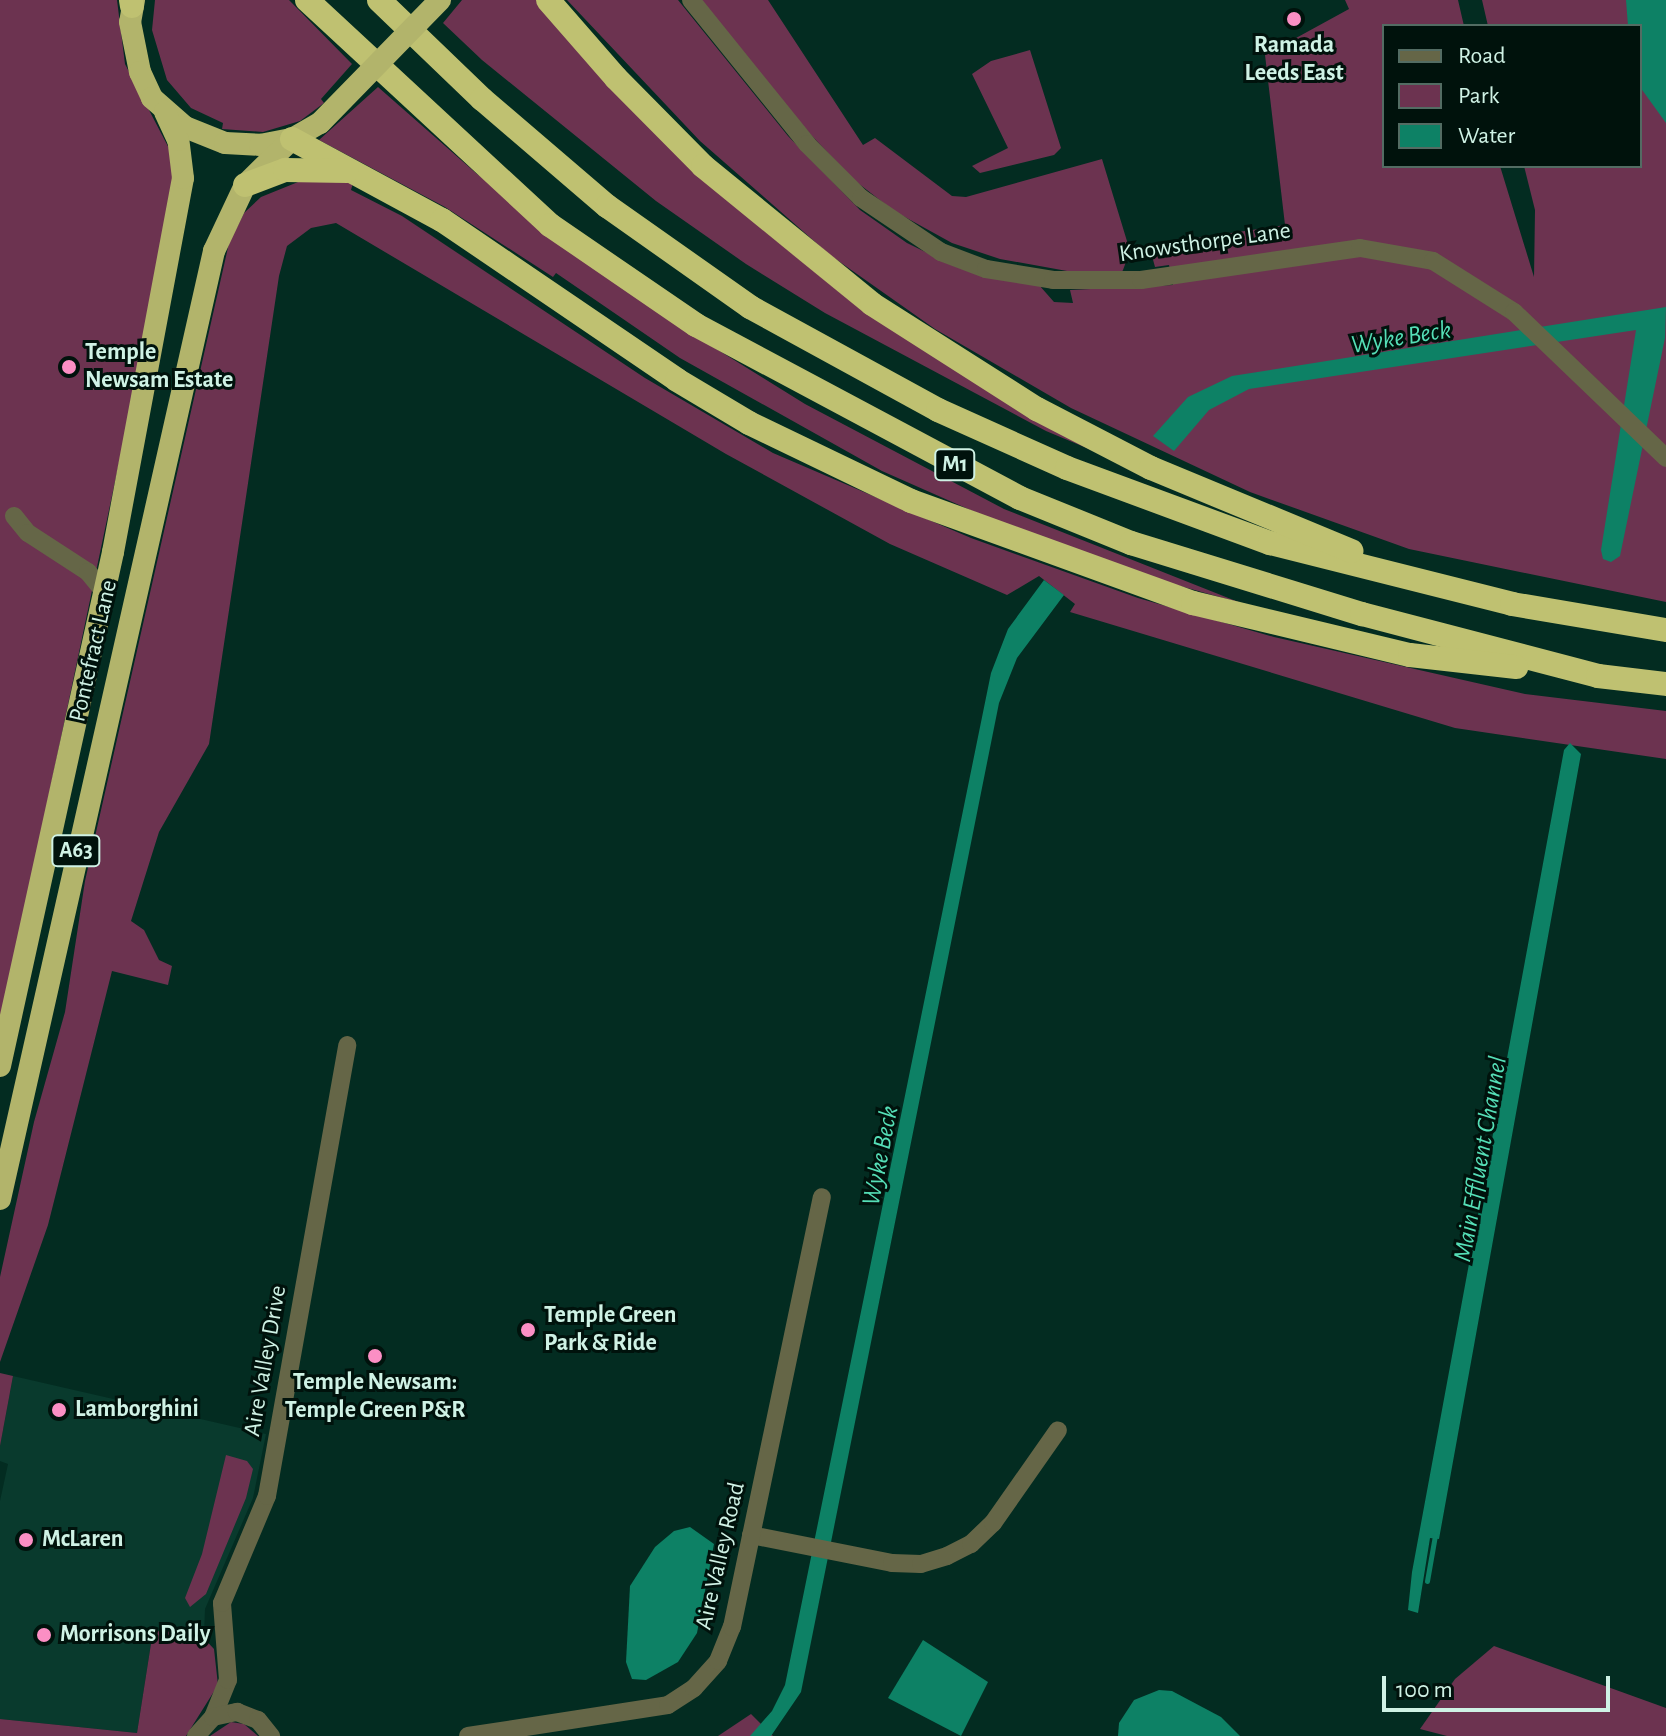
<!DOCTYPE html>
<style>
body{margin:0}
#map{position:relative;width:1666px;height:1736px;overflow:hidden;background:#032c21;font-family:"Alegreya Sans",sans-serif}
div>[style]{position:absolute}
.built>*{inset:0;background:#093a2d}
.green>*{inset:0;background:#6c3350}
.water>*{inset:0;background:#0d8165}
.stream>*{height:5px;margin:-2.5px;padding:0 2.5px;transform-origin:2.5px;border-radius:2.5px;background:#0d8165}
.minor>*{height:18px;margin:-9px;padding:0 9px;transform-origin:9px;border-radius:9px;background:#656647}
.trunk>*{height:22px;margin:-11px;padding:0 11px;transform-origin:11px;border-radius:11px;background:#b2b46b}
.motorway>*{height:24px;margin:-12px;padding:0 12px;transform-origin:12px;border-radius:12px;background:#bfc171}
.trunk-bridge>*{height:22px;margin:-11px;padding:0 11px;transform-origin:11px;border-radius:11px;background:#b2b46b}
.dots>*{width:22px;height:22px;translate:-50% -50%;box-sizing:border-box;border:4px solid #00120c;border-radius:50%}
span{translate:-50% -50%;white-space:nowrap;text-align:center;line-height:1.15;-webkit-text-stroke:6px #00120c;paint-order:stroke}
.shield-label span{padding:2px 6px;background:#00120c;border:2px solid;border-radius:6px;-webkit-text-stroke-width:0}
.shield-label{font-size:22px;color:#cff2e5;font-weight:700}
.poi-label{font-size:24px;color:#cff2e5;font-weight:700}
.left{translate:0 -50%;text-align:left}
.street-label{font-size:24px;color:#cff2e5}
.water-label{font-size:26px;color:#55dfb7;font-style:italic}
.legend{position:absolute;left:1382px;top:24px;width:260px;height:144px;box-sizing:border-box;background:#00120c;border:2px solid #536c63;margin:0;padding:10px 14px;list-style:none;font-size:24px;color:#cff2e5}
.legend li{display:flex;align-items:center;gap:16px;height:40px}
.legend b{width:40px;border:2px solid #536c63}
.scale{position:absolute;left:1382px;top:1676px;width:228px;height:36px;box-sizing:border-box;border:4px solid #cff2e5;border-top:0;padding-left:10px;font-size:24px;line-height:28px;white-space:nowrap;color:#cff2e5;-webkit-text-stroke:6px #00120c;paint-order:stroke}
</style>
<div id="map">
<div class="built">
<i style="clip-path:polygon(13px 1376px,266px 1434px,253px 1498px,205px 1609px,204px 1636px,153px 1631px,137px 1733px,0 1719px,0 1501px,8px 1464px,0 1461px,0 1446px)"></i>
</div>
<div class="green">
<i style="clip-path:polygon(0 0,117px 0,125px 64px,173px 156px,175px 197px,0 1027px)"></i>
<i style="clip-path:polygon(155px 0,289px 0,352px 64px,321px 99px,324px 103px,300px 121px,263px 132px,222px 129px,223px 123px,191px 108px,167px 80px,152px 30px)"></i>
<i style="clip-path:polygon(462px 0,540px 0,769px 234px,1199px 495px,1046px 431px,825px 313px,746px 264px,656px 201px,482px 60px,443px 23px)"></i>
<i style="clip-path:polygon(567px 0,678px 0,788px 136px,860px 210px,907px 243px,950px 264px,1039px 285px,1054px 302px,1073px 303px,1070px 290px,1173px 285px,1169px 265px,1155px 267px,1149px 245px,1285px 225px,1265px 55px,1349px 9px,1345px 0,1458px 0,1464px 26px,1384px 26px,1384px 166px,1500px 166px,1534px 277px,1535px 210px,1524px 166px,1640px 166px,1640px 26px,1488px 26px,1482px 0,1666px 0,1666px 602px,1409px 549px,1250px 492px,1071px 408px,935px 329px,830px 255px,700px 141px)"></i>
<i style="clip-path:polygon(701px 0,768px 0,863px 145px,875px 138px,952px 196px,966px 197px,1102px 159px,1130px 251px,1123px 270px,1120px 275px,1078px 273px,1000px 259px,952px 243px,894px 211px,854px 180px,812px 136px,721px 31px)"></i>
<i style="clip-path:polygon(1030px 50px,1061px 148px,1054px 155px,980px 173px,972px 166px,1008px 148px,972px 74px,991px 61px)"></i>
<i style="clip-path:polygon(378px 87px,477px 174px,697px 337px,805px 404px,1004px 509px,1241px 603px,1155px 579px,993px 520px,882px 471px,680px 358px,556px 273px,553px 277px,445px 207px,319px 140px)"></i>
<i style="clip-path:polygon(303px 180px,353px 183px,351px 190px,402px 216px,645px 378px,773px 453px,971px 538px,1138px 598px,1274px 637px,1525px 694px,1666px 711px,1666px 759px,1455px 728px,1070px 612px,1075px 604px,1039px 576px,1007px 595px,890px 544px,726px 454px,336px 223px,311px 228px,287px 246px,279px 276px,209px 744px,159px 832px,131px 921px,144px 930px,159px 960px,172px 966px,168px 985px,112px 971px,48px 1225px,0 1362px,0 1277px,34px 1122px,65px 1012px,85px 881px,229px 243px,244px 213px,261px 197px)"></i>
<i style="clip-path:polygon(0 1373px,13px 1376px,0 1446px)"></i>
<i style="clip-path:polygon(226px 1455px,247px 1461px,253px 1469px,246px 1498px,206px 1594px,190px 1607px,185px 1598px,202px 1554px)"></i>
<i style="clip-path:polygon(153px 1631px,199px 1633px,214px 1649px,218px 1685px,186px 1736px,0 1736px,0 1719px,137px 1733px)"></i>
<i style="clip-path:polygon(1494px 1646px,1666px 1708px,1666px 1736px,1447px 1736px,1420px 1729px,1455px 1679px)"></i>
<i style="clip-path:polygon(751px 1714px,773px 1736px,718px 1736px)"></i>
<i style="clip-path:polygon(231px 1722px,244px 1724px,258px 1736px,210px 1736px)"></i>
</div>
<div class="water">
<i style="clip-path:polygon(1626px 0,1666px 0,1666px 123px,1640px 87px,1640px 26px,1628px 26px)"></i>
<i style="clip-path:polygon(1666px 307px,1665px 338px,1620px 556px,1611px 562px,1603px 559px,1601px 550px,1636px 330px,1249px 389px,1209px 410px,1174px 451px,1153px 436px,1188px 397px,1232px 376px)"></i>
<i style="clip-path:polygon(1044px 580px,1064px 595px,1017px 658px,999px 703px,801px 1692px,771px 1736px,750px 1736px,772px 1711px,785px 1685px,991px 673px,1008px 629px)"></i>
<i style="clip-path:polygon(1570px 743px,1581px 754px,1439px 1539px,1430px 1538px,1418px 1613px,1408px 1610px,1412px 1572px,1564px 750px)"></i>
<i style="clip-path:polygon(690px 1527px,714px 1544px,697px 1633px,678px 1662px,646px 1680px,632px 1679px,626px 1662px,630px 1586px,655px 1547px,674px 1531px)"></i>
<i style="clip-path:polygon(923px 1640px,988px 1682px,961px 1736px,888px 1698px)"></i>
<i style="clip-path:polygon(1159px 1690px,1172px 1691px,1221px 1717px,1240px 1736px,1118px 1736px,1119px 1723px,1134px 1700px)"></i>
</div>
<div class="stream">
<i style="left:1427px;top:1581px;width:47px;rotate:-80.1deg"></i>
</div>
<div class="minor">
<i style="left:691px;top:0;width:185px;rotate:51.1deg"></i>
<i style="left:807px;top:144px;width:76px;rotate:45deg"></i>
<i style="left:861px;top:198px;width:97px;rotate:34deg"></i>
<i style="left:941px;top:252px;width:48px;rotate:20.7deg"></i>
<i style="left:986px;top:269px;width:68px;rotate:9.3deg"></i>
<i style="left:1053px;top:280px;width:88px"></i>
<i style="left:1141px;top:280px;width:221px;rotate:-8.3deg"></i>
<i style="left:1360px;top:248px;width:74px;rotate:10.1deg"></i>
<i style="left:1433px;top:261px;width:96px;rotate:32.2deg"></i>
<i style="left:1514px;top:312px;width:211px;rotate:43.8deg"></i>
<i style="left:14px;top:516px;width:22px;rotate:51deg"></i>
<i style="left:28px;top:533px;width:72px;rotate:33deg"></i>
<i style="left:88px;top:572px;width:26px;rotate:51deg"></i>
<i style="left:751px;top:1535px;width:144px;rotate:11.2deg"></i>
<i style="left:892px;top:1563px;width:29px;rotate:2deg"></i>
<i style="left:921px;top:1564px;width:27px;rotate:-17deg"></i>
<i style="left:947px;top:1556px;width:27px;rotate:-27deg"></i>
<i style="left:971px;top:1544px;width:30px;rotate:-44deg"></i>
<i style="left:993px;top:1523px;width:113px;rotate:-55deg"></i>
<i style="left:213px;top:1717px;width:40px;rotate:-68deg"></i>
<i style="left:228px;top:1680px;width:77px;rotate:-94.5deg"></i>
<i style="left:222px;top:1603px;width:116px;rotate:-67.2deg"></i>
<i style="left:267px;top:1496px;width:458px;rotate:-79.9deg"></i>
<i style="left:196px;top:1736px;width:25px;rotate:-48deg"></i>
<i style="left:213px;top:1717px;width:25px;rotate:-12deg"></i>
<i style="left:237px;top:1712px;width:22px;rotate:21deg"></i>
<i style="left:258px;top:1720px;width:21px;rotate:51deg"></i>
<i style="left:468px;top:1736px;width:202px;rotate:-8.8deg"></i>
<i style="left:668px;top:1705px;width:31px;rotate:-33deg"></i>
<i style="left:694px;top:1688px;width:36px;rotate:-48deg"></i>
<i style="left:718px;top:1661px;width:37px;rotate:-68deg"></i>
<i style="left:732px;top:1627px;width:439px;rotate:-78.2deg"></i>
</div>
<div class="trunk">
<i style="left:134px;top:0;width:22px;rotate:100deg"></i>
<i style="left:130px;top:22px;width:51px;rotate:78.7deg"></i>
<i style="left:140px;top:72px;width:29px;rotate:65deg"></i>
<i style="left:152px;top:98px;width:44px;rotate:41.3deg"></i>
<i style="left:185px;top:127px;width:43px;rotate:21.8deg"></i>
<i style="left:225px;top:143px;width:35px;rotate:3deg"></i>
<i style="left:260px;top:145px;width:33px;rotate:-11deg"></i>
<i style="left:292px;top:139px;width:32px;rotate:-30deg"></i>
<i style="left:0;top:1066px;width:526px;rotate:-77.6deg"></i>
<i style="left:113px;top:552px;width:380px;rotate:-79.4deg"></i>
<i style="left:183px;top:178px;width:38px;rotate:-97deg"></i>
<i style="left:178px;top:140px;width:31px;rotate:-115deg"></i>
<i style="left:0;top:1199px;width:972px;rotate:-77.28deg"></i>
<i style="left:214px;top:251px;width:73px;rotate:-64.8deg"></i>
<i style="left:245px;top:185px;width:66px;rotate:-44.4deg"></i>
</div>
<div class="motorway">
<i style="left:131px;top:0;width:6px;rotate:81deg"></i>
<i style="left:307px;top:0;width:331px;rotate:42.8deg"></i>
<i style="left:550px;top:225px;width:177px;rotate:34.4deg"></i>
<i style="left:696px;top:325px;width:367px;rotate:28.1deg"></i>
<i style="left:1020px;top:498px;width:120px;rotate:22.1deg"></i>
<i style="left:1131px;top:543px;width:242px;rotate:17.1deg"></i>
<i style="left:1362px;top:614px;width:244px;rotate:14.7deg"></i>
<i style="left:1598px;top:676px;width:68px;rotate:6.7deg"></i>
<i style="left:379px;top:0;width:143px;rotate:43.9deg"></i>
<i style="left:482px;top:99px;width:165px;rotate:40.6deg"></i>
<i style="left:607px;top:206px;width:175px;rotate:35.2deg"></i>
<i style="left:750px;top:307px;width:214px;rotate:28.7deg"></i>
<i style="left:938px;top:410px;width:141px;rotate:24.2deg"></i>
<i style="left:1067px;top:468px;width:216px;rotate:20.3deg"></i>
<i style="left:1270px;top:543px;width:250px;rotate:14.1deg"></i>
<i style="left:1512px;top:604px;width:156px;rotate:9.6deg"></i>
<i style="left:548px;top:0;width:103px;rotate:48.9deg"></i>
<i style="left:616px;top:78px;width:124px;rotate:45.3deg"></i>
<i style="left:703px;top:166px;width:218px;rotate:39.2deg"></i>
<i style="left:872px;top:304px;width:196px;rotate:32.5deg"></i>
<i style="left:1037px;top:409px;width:128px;rotate:27.4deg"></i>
<i style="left:1151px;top:468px;width:217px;rotate:22.5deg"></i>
<i style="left:292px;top:139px;width:170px;rotate:28.4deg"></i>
<i style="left:442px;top:220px;width:284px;rotate:34.2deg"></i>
<i style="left:677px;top:380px;width:84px;rotate:30.8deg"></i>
<i style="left:749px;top:423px;width:180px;rotate:25.7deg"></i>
<i style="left:911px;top:501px;width:300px;rotate:19.9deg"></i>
<i style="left:1193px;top:603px;width:223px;rotate:13.5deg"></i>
<i style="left:1410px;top:655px;width:107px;rotate:6.5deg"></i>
<i style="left:245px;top:185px;width:43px;rotate:-20.6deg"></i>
<i style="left:285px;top:170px;width:62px;rotate:0.9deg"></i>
</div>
<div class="trunk-bridge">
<i style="left:320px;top:123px;width:172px;rotate:-45.7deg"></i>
</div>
<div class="dots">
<i style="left:1294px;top:19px;background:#fb8fc4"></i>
<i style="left:69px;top:367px;background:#fb8fc4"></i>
<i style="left:528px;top:1330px;background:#fb8fc4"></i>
<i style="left:375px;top:1356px;background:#fb8fc4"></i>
<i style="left:59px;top:1410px;background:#fb8fc4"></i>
<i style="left:26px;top:1540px;background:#fb8fc4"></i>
<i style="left:44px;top:1635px;background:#fb8fc4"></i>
</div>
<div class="shield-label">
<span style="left:955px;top:465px">M1</span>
<span style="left:76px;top:851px">A63</span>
</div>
<div class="poi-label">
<span style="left:1294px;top:60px">Ramada<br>Leeds East</span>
<span class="left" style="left:85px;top:367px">Temple<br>Newsam Estate</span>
<span class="left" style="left:544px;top:1330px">Temple Green<br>Park &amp; Ride</span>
<span style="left:375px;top:1397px">Temple Newsam:<br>Temple Green P&amp;R</span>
<span class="left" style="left:75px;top:1410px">Lamborghini</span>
<span class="left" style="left:42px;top:1540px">McLaren</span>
<span class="left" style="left:60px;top:1635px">Morrisons Daily</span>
</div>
<div class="street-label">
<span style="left:1205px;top:243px;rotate:-8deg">Knowsthorpe Lane</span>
<span style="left:94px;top:651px;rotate:-77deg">Pontefract Lane</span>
<span style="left:266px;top:1361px;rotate:-80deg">Aire Valley Drive</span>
<span style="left:721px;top:1556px;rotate:-77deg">Aire Valley Road</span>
</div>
<div class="water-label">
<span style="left:1401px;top:338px;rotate:-9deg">Wyke Beck</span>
<span style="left:881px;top:1156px;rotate:-79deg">Wyke Beck</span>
<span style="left:1481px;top:1159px;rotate:-80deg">Main Effluent Channel</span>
</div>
<ul class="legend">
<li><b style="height:10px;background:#656647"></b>Road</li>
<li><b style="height:22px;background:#6c3350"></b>Park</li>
<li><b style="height:22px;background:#0d8165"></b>Water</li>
</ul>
<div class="scale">100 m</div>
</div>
